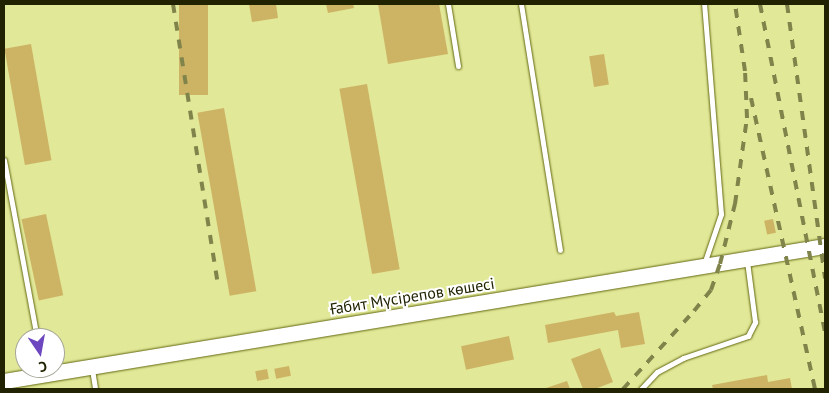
<!DOCTYPE html>
<meta charset="utf-8">
<style>
body{margin:0}
#map{position:relative;width:829px;height:393px;overflow:hidden;background:#e1e897;font-family:"PT Sans",sans-serif}
div>[style]{position:absolute}
.building>*{inset:0;background:#cdb465;transform-origin:0 0}
.roads{filter:drop-shadow(0 0 1px #636710) drop-shadow(0 0 1px #636710)}
.lane>*{height:5px;margin:-2.5px;padding:0 2.5px;transform-origin:2.5px;border-radius:2.5px;background:#fff}
.secondary>*{height:15px;margin:-7.5px;padding:0 7.5px;transform-origin:7.5px;border-radius:7.5px;background:#fff}
.rail>*{height:4px;margin-top:-2px;transform-origin:0;background:repeating-linear-gradient(90deg,#80844b 0 9px,transparent 0 18px)}
span{translate:-50% -50%;white-space:nowrap;text-align:center;line-height:1.15;-webkit-text-stroke:4px #fff;paint-order:stroke}
.street-label{font-size:16px;color:#202201}
.frame{position:absolute;inset:0;border:5px solid #202201;pointer-events:none}
.north{position:absolute;left:15px;top:328px;width:50px;height:50px;box-sizing:border-box;background:#fff;border:1px solid #a6a799;border-radius:50%;rotate:168deg;font-size:14px;font-weight:700;line-height:20px;text-align:center;color:#202201}
.north::after{content:'';display:block;margin:auto;width:18px;height:22px;background:#6c47c0;clip-path:polygon(50% 0,100% 100%,50% 72%,0 100%)}
</style>
<div id="map">
<div class="building">
<i style="left:179px;top:4px;width:29px;height:91px"></i>
<i style="clip-path:polygon(249px 4px,276px 4px,278px 18px,252px 22px)"></i>
<i style="clip-path:polygon(326px 4px,353px 4px,354px 8px,328px 13px)"></i>
<i style="clip-path:polygon(378px 4px,439px 4px,448px 54px,388px 64px)"></i>
<i style="left:31px;top:44px;width:118px;height:27px;rotate:80deg"></i>
<i style="left:604px;top:54px;width:31px;height:15px;rotate:81deg"></i>
<i style="left:367px;top:84px;width:188px;height:28px;rotate:80deg"></i>
<i style="left:224px;top:108px;width:186px;height:27px;rotate:80deg"></i>
<i style="left:46px;top:214px;width:83px;height:25px;rotate:78deg"></i>
<i style="left:773px;top:219px;width:14px;height:9px;rotate:78deg"></i>
<i style="clip-path:polygon(614px 312px,616px 316px,639px 312px,645px 344px,621px 348px,618px 330px,548px 343px,545px 325px)"></i>
<i style="left:509px;top:336px;width:24px;height:49px;rotate:78deg"></i>
<i style="clip-path:polygon(600px 348px,613px 382px,595px 389px,583px 389px,571px 359px)"></i>
<i style="left:289px;top:366px;width:10px;height:15px;rotate:79deg"></i>
<i style="left:267px;top:369px;width:10px;height:12px;rotate:79deg"></i>
<i style="clip-path:polygon(767px 375px,768px 382px,790px 378px,792px 389px,713px 389px,712px 385px)"></i>
<i style="clip-path:polygon(567px 381px,570px 389px,543px 389px)"></i>
</div>
<div class="roads">
<div class="lane">
<i style="left:448px;top:4px;width:63px;rotate:80.8deg"></i>
<i style="left:521px;top:4px;width:249px;rotate:81deg"></i>
<i style="left:4px;top:160px;width:181px;rotate:79.5deg"></i>
<i style="left:704px;top:264px;width:53px;rotate:-71.2deg"></i>
<i style="left:721px;top:214px;width:211px;rotate:-94.6deg"></i>
<i style="left:92px;top:369px;width:20px;rotate:81deg"></i>
<i style="left:641px;top:389px;width:23px;rotate:-47deg"></i>
<i style="left:657px;top:372px;width:30px;rotate:-28deg"></i>
<i style="left:683px;top:358px;width:69px;rotate:-18.7deg"></i>
<i style="left:748px;top:336px;width:16px;rotate:-63deg"></i>
<i style="left:755px;top:322px;width:62px;rotate:-97.5deg"></i>
</div>
<div class="secondary">
<i style="left:4px;top:381px;width:832px;rotate:-9.34deg"></i>
</div>
</div>
<div class="rail">
<i style="left:173px;top:4px;width:286px;rotate:80.9deg"></i>
<i style="left:760px;top:4px;width:334px;rotate:78.8deg"></i>
<i style="left:787px;top:4px;width:277px;rotate:82.1deg"></i>
<i style="left:751px;top:98px;width:298px;rotate:77.6deg"></i>
<i style="left:623px;top:389px;width:105px;rotate:-47.7deg"></i>
<i style="left:694px;top:311px;width:27px;rotate:-51deg"></i>
<i style="left:711px;top:290px;width:28px;rotate:-71deg"></i>
<i style="left:720px;top:264px;width:62px;rotate:-76deg"></i>
<i style="left:735px;top:204px;width:87px;rotate:-82.1deg"></i>
<i style="left:747px;top:118px;width:47px;rotate:-92.4deg"></i>
<i style="left:745px;top:71px;width:68px;rotate:-98.5deg"></i>
</div>
<div class="street-label">
<span style="left:412px;top:296px;rotate:-9deg">Ғабит Мүсірепов көшесі</span>
</div>
<div class="frame"></div>
<div class="north">С</div>
</div>
